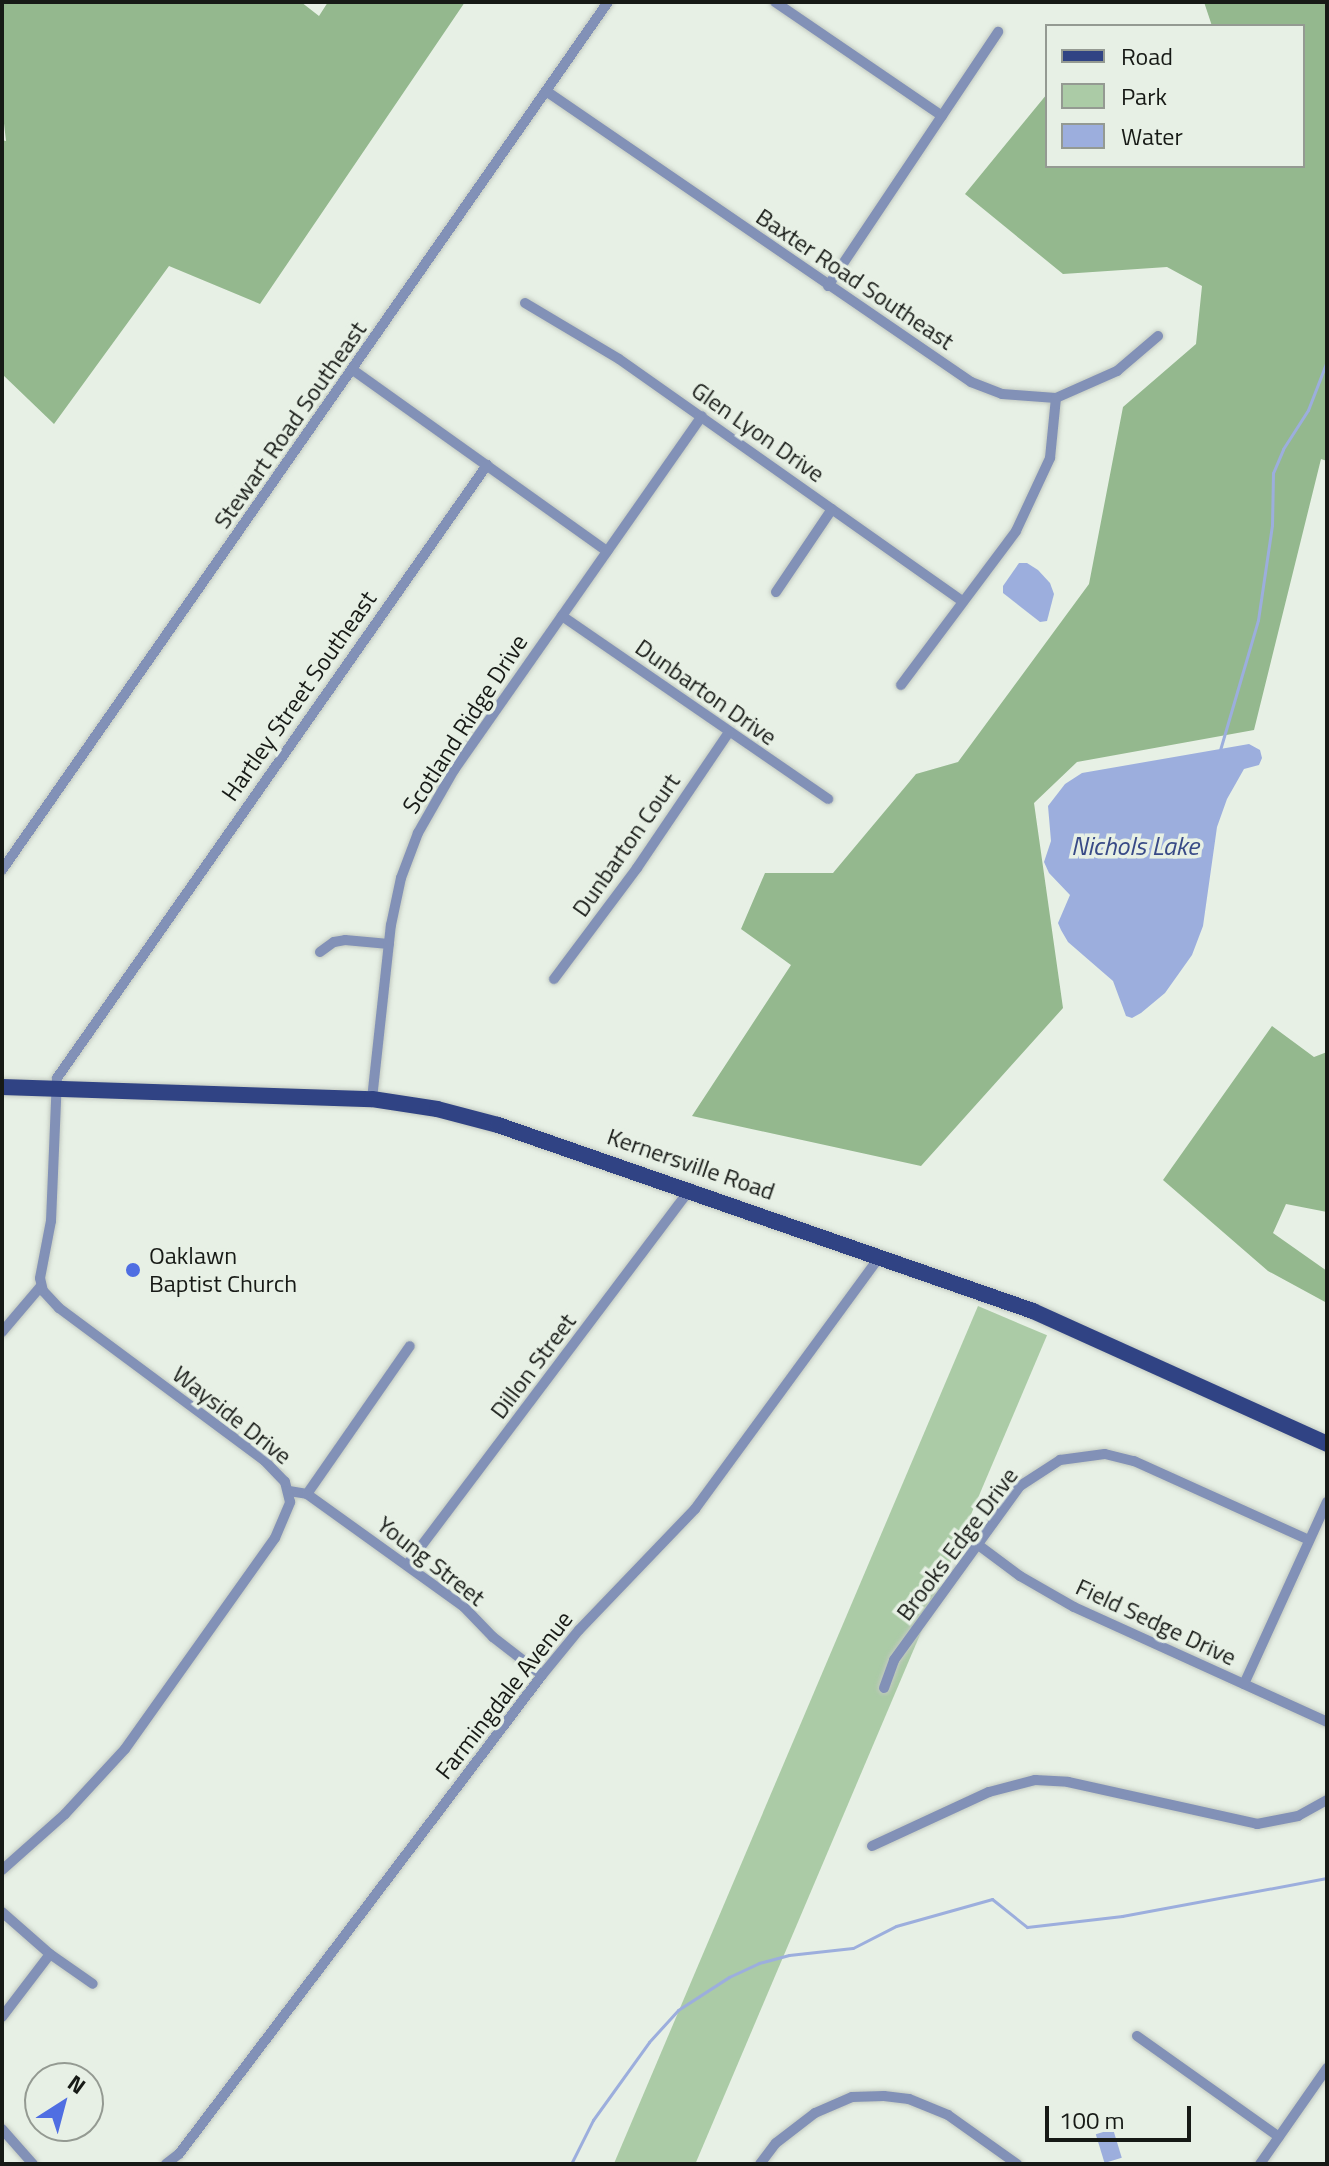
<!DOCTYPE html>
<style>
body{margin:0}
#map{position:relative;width:1329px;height:2166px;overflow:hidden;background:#e7f0e5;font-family:"Titillium Web",sans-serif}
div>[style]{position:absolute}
.green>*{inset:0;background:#abcba6;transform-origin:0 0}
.forest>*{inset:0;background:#94b88e}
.water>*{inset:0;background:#9caedd;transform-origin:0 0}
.stream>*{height:3px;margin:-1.5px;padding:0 1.5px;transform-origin:1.5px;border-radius:1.5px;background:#9caedd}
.roads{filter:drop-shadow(0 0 2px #c2c9c0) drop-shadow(0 0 2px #c2c9c0)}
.minor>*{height:10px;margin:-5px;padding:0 5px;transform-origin:5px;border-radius:5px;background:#8291b7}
.primary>*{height:16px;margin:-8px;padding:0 8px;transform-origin:8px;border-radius:8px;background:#304384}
.dots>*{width:22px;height:22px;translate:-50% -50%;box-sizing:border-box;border:4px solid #e7f0e5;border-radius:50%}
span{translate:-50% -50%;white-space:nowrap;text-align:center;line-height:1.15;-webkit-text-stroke:7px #e7f0e5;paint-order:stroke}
.street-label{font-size:24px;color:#171a16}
.poi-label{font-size:24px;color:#171a16}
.left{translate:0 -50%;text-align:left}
.water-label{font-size:26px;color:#384a86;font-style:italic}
.frame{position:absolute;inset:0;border:4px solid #171a16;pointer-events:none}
.legend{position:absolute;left:1045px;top:24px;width:260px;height:144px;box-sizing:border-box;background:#e7f0e5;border:2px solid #949a92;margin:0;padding:10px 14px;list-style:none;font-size:24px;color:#171a16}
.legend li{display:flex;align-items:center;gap:16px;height:40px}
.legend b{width:40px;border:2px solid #949a92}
.north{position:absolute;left:24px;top:2062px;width:80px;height:80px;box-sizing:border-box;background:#e7f0e5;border:2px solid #949a92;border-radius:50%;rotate:36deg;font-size:22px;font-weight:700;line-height:32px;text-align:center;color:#171a16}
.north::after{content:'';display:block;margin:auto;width:28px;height:36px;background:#4f6ee2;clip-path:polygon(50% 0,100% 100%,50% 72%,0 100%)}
.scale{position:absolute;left:1045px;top:2106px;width:146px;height:36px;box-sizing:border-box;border:4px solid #171a16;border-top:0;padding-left:10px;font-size:24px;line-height:28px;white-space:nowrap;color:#171a16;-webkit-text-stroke:6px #e7f0e5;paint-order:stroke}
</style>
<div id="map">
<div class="green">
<i style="left:978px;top:1306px;width:75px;height:1072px;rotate:23deg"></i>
</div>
<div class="forest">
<i style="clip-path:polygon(2px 2px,301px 2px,319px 16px,328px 2px,465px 2px,260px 304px,169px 266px,54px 424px,2px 374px,2px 140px,6px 141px,2px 106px)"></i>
<i style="clip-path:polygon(1204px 2px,1327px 2px,1327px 461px,1321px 459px,1254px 730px,1077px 762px,1034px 803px,1063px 1008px,921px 1166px,692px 1116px,791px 965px,741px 929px,765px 873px,833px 873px,916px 774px,958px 762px,1089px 584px,1123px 407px,1196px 344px,1202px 286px,1167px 267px,1063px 274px,965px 194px,1047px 94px,1047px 166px,1303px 166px,1303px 26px,1212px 26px)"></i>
<i style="clip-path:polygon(1272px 1026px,1314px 1057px,1327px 1052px,1327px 1212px,1286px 1204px,1273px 1233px,1327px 1271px,1327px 1303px,1268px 1271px,1163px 1180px)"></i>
</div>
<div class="water">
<i style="clip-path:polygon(1019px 563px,1027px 563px,1038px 570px,1050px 583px,1054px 594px,1047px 621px,1040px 622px,1003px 593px,1003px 586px)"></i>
<i style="clip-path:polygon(1249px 744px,1260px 750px,1262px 758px,1259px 765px,1244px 769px,1227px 799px,1217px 827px,1203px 926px,1192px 955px,1165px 993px,1141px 1013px,1132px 1018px,1126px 1016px,1113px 981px,1068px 942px,1061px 930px,1058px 923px,1070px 895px,1049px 873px,1044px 862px,1051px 841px,1048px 806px,1065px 784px,1082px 773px)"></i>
<i style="left:1113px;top:2129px;width:30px;height:18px;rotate:73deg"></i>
</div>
<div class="stream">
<i style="left:1220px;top:750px;width:135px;rotate:-73.7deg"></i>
<i style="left:1258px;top:620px;width:96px;rotate:-81.6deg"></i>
<i style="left:1272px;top:525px;width:52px;rotate:-88.9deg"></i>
<i style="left:1273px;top:473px;width:26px;rotate:-67deg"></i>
<i style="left:1283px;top:449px;width:46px;rotate:-57.3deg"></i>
<i style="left:1308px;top:410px;width:53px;rotate:-68.8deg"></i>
<i style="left:571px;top:2164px;width:49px;rotate:-63.4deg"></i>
<i style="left:593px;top:2120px;width:96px;rotate:-54.3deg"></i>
<i style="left:649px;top:2042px;width:43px;rotate:-47.8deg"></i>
<i style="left:678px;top:2010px;width:61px;rotate:-32.9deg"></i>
<i style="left:729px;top:1977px;width:33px;rotate:-25deg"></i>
<i style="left:759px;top:1963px;width:31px;rotate:-15deg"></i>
<i style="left:789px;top:1955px;width:64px;rotate:-6.2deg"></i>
<i style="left:853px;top:1948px;width:48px;rotate:-27.1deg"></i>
<i style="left:896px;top:1926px;width:100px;rotate:-15.7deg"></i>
<i style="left:992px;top:1899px;width:45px;rotate:38.7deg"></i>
<i style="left:1027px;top:1927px;width:96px;rotate:-6.6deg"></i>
<i style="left:1122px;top:1916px;width:208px;rotate:-10.5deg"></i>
</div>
<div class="roads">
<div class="minor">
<i style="left:775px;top:2px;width:202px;rotate:34.3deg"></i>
<i style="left:546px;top:91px;width:515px;rotate:34.4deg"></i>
<i style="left:971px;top:382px;width:33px;rotate:21deg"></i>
<i style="left:1002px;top:394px;width:54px;rotate:4.2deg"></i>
<i style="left:1056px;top:398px;width:67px;rotate:-23.9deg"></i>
<i style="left:1117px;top:371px;width:54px;rotate:-40.5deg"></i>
<i style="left:828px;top:286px;width:306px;rotate:-56.2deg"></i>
<i style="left:525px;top:303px;width:109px;rotate:30.8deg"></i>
<i style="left:619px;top:359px;width:421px;rotate:35.2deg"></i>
<i style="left:353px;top:370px;width:312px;rotate:35.5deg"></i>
<i style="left:776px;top:592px;width:100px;rotate:-56deg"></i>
<i style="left:562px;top:616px;width:323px;rotate:34.5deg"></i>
<i style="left:901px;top:685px;width:192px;rotate:-53.2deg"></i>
<i style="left:1016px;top:531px;width:81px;rotate:-65deg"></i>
<i style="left:1050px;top:458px;width:60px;rotate:-84.3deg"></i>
<i style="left:2px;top:870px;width:1059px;rotate:-55.08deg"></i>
<i style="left:320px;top:952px;width:17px;rotate:-36deg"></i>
<i style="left:334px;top:942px;width:11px;rotate:-10deg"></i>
<i style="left:345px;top:940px;width:44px;rotate:5.2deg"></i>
<i style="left:554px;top:979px;width:139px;rotate:-53.2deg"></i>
<i style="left:637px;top:868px;width:164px;rotate:-55.9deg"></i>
<i style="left:372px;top:1099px;width:175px;rotate:-83.8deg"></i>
<i style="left:391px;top:925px;width:48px;rotate:-78deg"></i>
<i style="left:401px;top:878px;width:48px;rotate:-69.3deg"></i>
<i style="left:418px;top:833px;width:73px;rotate:-60.3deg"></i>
<i style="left:454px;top:770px;width:432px;rotate:-55deg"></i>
<i style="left:2px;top:1332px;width:60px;rotate:-49.7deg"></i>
<i style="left:289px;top:1491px;width:18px;rotate:9deg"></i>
<i style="left:307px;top:1494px;width:193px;rotate:35.7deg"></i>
<i style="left:464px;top:1607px;width:42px;rotate:46deg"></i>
<i style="left:493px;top:1637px;width:62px;rotate:37.8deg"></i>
<i style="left:307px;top:1494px;width:180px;rotate:-55.2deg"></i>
<i style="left:977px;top:1544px;width:54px;rotate:36.7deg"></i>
<i style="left:1020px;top:1576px;width:62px;rotate:29.9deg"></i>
<i style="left:1074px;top:1607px;width:278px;rotate:24.4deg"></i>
<i style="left:407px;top:1565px;width:471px;rotate:-53deg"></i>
<i style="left:1244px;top:1684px;width:200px;rotate:-65.5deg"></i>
<i style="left:884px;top:1688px;width:30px;rotate:-70deg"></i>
<i style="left:894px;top:1660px;width:215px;rotate:-54.1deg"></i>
<i style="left:1020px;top:1486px;width:48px;rotate:-33deg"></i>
<i style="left:1060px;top:1460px;width:45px;rotate:-7.6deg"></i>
<i style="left:1105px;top:1454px;width:30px;rotate:14deg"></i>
<i style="left:1134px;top:1461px;width:192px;rotate:24.3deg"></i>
<i style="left:872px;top:1846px;width:129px;rotate:-24.8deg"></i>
<i style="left:989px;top:1792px;width:48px;rotate:-14.6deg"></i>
<i style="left:1035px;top:1780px;width:33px;rotate:3deg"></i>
<i style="left:1068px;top:1782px;width:194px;rotate:12.5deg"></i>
<i style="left:1257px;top:1824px;width:42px;rotate:-11deg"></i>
<i style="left:1298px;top:1816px;width:33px;rotate:-29deg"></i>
<i style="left:2px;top:1870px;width:84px;rotate:-41.6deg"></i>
<i style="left:65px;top:1814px;width:88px;rotate:-47.3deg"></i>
<i style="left:125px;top:1749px;width:259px;rotate:-54.6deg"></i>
<i style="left:275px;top:1538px;width:39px;rotate:-67deg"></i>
<i style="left:290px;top:1502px;width:21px;rotate:-104deg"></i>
<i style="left:285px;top:1482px;width:29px;rotate:-134deg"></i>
<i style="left:265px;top:1461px;width:257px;rotate:-143.4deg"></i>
<i style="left:59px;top:1308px;width:23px;rotate:-133deg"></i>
<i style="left:43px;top:1291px;width:13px;rotate:-103deg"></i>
<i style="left:40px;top:1278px;width:58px;rotate:-79.1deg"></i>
<i style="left:51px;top:1221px;width:143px;rotate:-87.6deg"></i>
<i style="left:57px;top:1078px;width:749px;rotate:-54.95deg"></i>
<i style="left:2px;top:1912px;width:64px;rotate:41.2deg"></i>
<i style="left:50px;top:1954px;width:52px;rotate:34.9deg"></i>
<i style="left:2px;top:2017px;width:79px;rotate:-52.7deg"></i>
<i style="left:1137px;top:2036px;width:174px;rotate:35.4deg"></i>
<i style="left:2px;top:2129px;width:47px;rotate:48.5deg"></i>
<i style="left:166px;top:2164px;width:16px;rotate:-38deg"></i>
<i style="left:179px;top:2154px;width:601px;rotate:-52.84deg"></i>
<i style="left:542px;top:1675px;width:58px;rotate:-50.6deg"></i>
<i style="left:579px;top:1630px;width:168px;rotate:-46.2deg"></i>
<i style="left:695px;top:1509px;width:313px;rotate:-53.8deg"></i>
<i style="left:760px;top:2164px;width:26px;rotate:-53deg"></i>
<i style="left:776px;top:2143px;width:49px;rotate:-37.6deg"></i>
<i style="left:815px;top:2113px;width:40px;rotate:-23.4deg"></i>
<i style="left:852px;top:2097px;width:32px;rotate:-2deg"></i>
<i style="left:884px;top:2096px;width:25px;rotate:7deg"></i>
<i style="left:909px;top:2099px;width:42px;rotate:22.3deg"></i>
<i style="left:948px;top:2115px;width:85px;rotate:35.4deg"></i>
<i style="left:1260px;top:2164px;width:117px;rotate:-55.1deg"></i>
</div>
<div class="primary">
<i style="left:2px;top:1087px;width:370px;rotate:1.9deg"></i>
<i style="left:372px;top:1099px;width:66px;rotate:8.7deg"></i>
<i style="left:437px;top:1109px;width:63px;rotate:14.7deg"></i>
<i style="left:498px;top:1125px;width:566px;rotate:19.17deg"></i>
<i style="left:1033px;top:1311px;width:323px;rotate:24.3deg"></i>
</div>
</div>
<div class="dots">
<i style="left:133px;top:1270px;background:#4f6ee2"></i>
</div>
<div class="street-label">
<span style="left:855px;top:279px;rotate:34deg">Baxter Road Southeast</span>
<span style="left:290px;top:425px;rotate:-55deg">Stewart Road Southeast</span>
<span style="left:758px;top:432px;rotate:35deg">Glen Lyon Drive</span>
<span style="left:706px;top:692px;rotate:35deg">Dunbarton Drive</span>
<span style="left:299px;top:696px;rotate:-55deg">Hartley Street Southeast</span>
<span style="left:465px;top:724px;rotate:-57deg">Scotland Ridge Drive</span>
<span style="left:626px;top:845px;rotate:-55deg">Dunbarton Court</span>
<span style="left:691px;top:1164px;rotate:19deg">Kernersville Road</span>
<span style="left:533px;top:1366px;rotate:-53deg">Dillon Street</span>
<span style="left:232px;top:1415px;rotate:38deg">Wayside Drive</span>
<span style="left:957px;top:1544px;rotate:-53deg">Brooks Edge Drive</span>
<span style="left:431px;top:1561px;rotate:38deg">Young Street</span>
<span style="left:1156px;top:1622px;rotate:25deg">Field Sedge Drive</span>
<span style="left:504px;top:1695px;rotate:-52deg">Farmingdale Avenue</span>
</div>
<div class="poi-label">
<span class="left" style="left:149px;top:1270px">Oaklawn<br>Baptist Church</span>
</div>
<div class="water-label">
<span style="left:1135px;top:846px">Nichols Lake</span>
</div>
<div class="frame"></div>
<ul class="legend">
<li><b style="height:10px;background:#304384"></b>Road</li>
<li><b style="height:22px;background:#abcba6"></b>Park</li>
<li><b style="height:22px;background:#9caedd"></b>Water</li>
</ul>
<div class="north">N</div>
<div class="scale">100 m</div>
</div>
